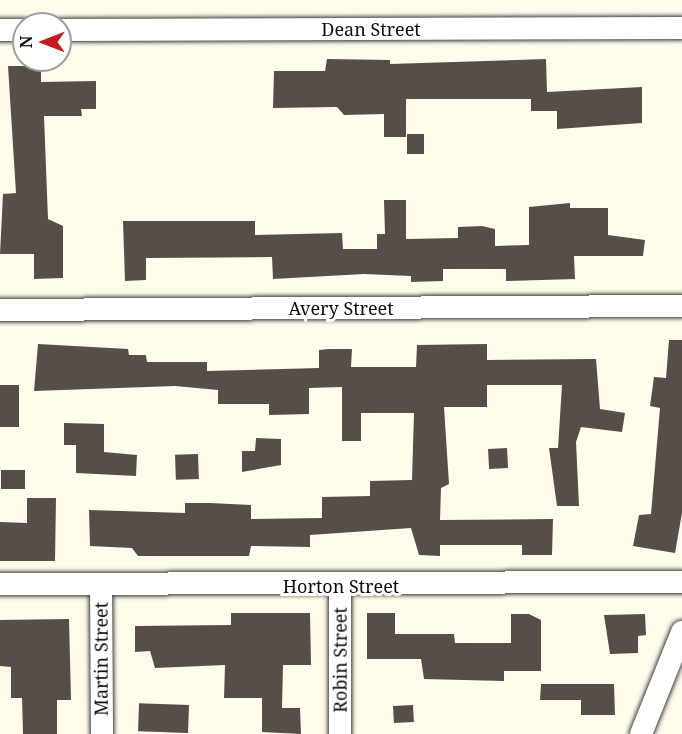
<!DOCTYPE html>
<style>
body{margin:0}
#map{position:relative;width:682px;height:734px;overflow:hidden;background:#fffcec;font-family:"Noto Serif",serif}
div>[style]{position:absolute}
.building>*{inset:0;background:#564e48;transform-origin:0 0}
.roads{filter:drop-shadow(0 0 2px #3f3f3f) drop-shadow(0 0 2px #3f3f3f)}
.minor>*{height:22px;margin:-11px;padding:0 11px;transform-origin:11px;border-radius:11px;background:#fff}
span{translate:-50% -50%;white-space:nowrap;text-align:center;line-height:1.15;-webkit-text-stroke:6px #fff;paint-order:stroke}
.street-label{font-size:18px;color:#0c0c0c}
.north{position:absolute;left:12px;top:12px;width:60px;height:60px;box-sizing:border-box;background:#fff;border:2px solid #9e9e9e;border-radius:50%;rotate:270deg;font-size:16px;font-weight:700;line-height:24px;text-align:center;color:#0c0c0c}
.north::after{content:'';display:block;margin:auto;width:21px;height:27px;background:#c51b20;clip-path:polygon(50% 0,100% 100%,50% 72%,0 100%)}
</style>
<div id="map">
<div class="building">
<i style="clip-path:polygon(327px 59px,390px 60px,390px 64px,546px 59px,547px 92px,642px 87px,642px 123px,557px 129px,557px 111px,531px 111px,531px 99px,406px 99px,406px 137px,384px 137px,384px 114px,344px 115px,337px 107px,273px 108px,274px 71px,325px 71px)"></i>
<i style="clip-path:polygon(8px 66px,41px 66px,41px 82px,96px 81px,96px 109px,81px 109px,82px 116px,44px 116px,48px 219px,63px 226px,63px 278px,34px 279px,34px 254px,0 254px,3px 194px,16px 193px)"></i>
<i style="left:424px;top:134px;width:20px;height:17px;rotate:90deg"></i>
<i style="clip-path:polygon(384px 200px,406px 200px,406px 239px,458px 238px,458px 227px,482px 226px,495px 229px,495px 246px,529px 245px,529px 207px,570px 203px,570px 208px,608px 208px,608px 235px,645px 240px,643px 256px,574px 256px,575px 279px,506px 281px,506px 269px,443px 269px,443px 281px,411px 282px,411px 276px,364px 274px,273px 279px,272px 257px,146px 258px,146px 280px,125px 281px,123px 221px,255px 221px,255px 235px,342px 233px,343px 249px,377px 249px,377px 234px,385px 234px)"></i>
<i style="clip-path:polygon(669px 340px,682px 340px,682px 513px,675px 553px,633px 546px,639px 515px,651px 514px,660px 408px,650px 406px,654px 377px,666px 378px)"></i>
<i style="clip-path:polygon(38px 344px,128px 349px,129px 355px,146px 355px,147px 362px,207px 362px,207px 371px,319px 368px,319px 350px,329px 349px,352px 349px,351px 367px,416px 367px,417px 345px,487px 344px,487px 360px,596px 359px,600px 409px,625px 413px,622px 432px,581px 427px,576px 442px,579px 506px,557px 506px,549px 448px,558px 448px,562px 385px,487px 385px,487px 407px,444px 407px,449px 484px,441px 488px,440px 520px,553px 519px,552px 555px,522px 555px,522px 545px,440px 545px,440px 556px,419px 555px,411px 528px,310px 535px,310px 547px,251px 546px,249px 556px,138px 556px,132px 548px,90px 546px,89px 510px,185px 513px,185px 503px,210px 503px,251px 505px,251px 519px,322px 518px,322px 497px,370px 496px,370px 481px,412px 480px,414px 413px,361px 413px,361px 441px,342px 441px,342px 387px,309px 388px,309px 414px,269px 415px,269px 404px,218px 404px,218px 390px,175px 386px,34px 391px)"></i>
<i style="left:0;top:385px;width:19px;height:42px"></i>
<i style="clip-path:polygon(64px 423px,104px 424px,104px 452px,137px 455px,136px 476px,76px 473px,76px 445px,64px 445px)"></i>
<i style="clip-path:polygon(256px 438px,281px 439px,281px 465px,242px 472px,242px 451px,255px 451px)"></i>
<i style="left:507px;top:448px;width:20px;height:19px;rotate:87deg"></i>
<i style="left:198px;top:454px;width:25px;height:23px;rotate:88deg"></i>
<i style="left:1px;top:470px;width:24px;height:19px"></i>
<i style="clip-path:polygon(27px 498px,56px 498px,55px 561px,0 561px,0 522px,27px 523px)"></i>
<i style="clip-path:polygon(231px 613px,310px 613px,311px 665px,283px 665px,282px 708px,300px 708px,301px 734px,262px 732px,262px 698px,224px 698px,225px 665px,155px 668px,150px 651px,135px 652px,135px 626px,231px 625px)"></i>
<i style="clip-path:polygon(367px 613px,395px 613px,395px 634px,454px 634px,455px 643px,511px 643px,511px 614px,529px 614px,541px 620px,541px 671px,504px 671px,504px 681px,424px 679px,421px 659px,367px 659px)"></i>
<i style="clip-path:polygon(645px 614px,646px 635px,638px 636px,638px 653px,610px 654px,604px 615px)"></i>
<i style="clip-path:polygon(69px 619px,71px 700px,57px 700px,57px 734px,23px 734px,22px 698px,11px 698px,11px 667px,0 666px,0 620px)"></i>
<i style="clip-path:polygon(541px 684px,614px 684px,615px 715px,581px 715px,581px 700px,540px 700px)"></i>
<i style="left:189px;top:705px;width:28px;height:50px;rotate:92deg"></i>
<i style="left:413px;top:705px;width:17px;height:20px;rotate:87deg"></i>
</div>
<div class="roads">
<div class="minor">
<i style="left:0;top:30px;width:24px"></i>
<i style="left:60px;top:30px;width:622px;rotate:-0.18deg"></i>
<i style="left:0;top:310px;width:682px;rotate:-0.34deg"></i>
<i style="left:0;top:584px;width:682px;rotate:-0.17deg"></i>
<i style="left:101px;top:584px;width:150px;rotate:89.6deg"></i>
<i style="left:340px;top:587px;width:147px;rotate:90deg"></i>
<i style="left:641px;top:734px;width:110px;rotate:-68.1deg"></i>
</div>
</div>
<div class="street-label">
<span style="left:371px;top:29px">Dean Street</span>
<span style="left:341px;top:308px">Avery Street</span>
<span style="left:341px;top:586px">Horton Street</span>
<span style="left:101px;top:659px;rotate:-90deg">Martin Street</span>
<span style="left:340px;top:660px;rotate:-90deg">Robin Street</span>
</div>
<div class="north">N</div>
</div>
